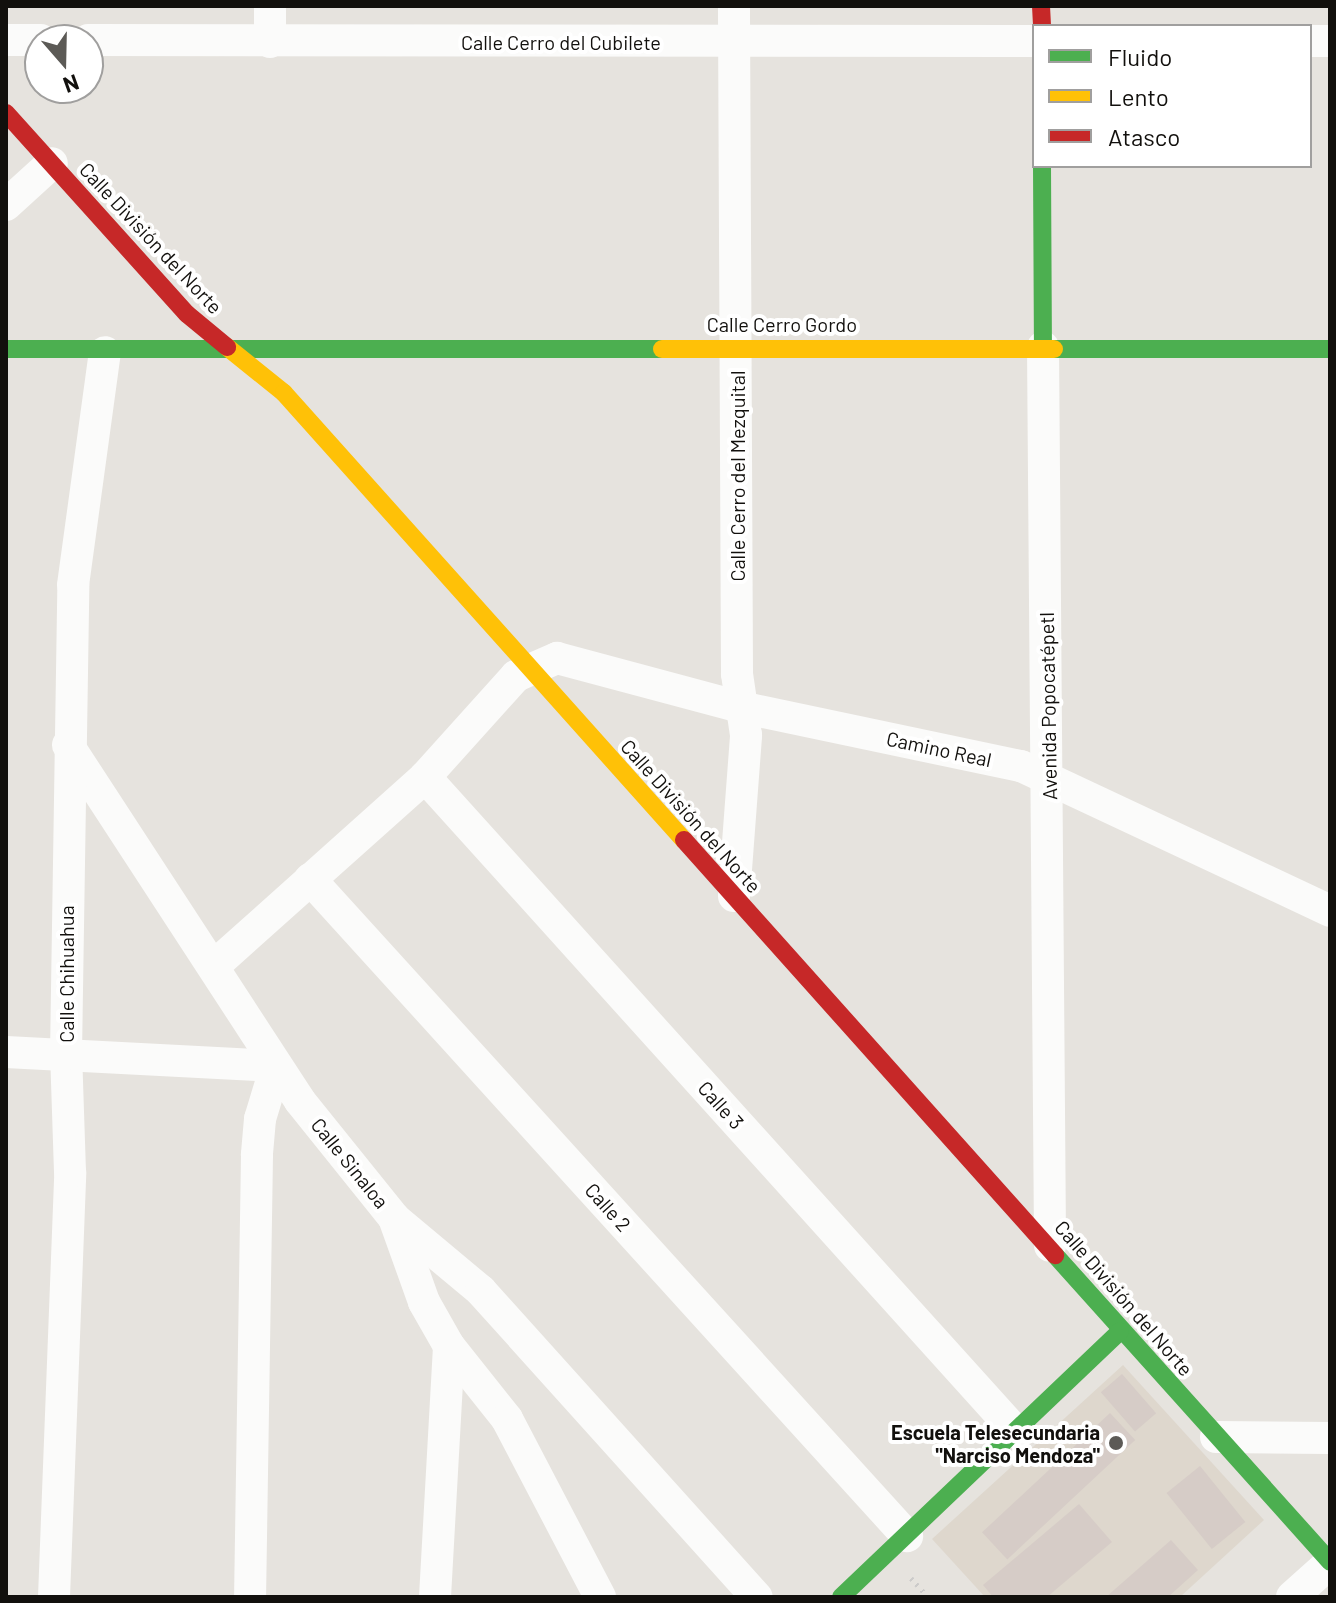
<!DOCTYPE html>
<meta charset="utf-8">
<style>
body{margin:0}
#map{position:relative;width:1336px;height:1603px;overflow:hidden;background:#e6e3de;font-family:Barlow,sans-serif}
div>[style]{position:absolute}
.built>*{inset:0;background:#ded7cd}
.building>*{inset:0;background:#d6ccc7;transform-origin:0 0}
.path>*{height:5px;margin-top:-2.5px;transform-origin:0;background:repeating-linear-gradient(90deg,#cccbca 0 2px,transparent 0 8px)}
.street>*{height:32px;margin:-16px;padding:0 16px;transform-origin:16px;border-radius:16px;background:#fbfbfa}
.fast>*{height:18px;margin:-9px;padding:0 9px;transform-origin:9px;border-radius:9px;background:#4caf50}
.slow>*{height:18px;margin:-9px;padding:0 9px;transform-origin:9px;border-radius:9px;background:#ffc107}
.jam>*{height:18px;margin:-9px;padding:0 9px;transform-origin:9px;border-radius:9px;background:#c62828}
.dots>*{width:22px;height:22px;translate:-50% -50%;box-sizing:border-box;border:4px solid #fff;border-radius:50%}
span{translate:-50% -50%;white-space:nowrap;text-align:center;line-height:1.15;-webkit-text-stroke:8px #fff;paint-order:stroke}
.street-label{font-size:20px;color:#12100d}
.poi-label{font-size:20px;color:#12100d;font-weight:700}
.right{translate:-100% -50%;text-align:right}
.frame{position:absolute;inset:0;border:8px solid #12100d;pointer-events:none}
.legend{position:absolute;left:1032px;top:24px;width:280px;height:144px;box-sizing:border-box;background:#fff;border:2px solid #a09f9e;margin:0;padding:10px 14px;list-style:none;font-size:24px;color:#12100d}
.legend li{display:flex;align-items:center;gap:16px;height:40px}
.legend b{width:40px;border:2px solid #a09f9e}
.north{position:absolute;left:24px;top:24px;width:80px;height:80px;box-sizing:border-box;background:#fff;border:2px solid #a09f9e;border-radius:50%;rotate:160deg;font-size:22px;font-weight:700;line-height:32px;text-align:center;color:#12100d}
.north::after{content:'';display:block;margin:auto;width:28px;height:36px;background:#5c5a56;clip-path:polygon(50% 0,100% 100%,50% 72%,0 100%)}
</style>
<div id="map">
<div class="built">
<i style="clip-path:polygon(1123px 1365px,1264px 1520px,1180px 1597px,985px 1597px,932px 1539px)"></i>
</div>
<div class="building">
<i style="left:1122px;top:1374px;width:52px;height:28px;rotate:49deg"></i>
<i style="left:1110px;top:1413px;width:37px;height:175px;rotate:47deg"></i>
<i style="left:1200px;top:1466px;width:72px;height:43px;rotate:51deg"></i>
<i style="clip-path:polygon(1079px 1504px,1112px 1542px,1047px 1597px,993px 1597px,983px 1585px)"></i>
<i style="clip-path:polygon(1171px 1540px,1198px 1570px,1168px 1597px,1106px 1597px)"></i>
</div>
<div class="path">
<i style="left:911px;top:1578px;width:25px;rotate:48deg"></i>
</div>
<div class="street">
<i style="left:6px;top:40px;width:35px"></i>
<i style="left:88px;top:40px;width:946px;rotate:0.06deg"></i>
<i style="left:1310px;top:41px;width:20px"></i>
<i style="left:270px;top:42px;width:36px;rotate:-90deg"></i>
<i style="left:6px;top:205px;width:62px;rotate:-42.4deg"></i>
<i style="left:1043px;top:347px;width:899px;rotate:89.55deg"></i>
<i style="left:68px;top:745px;width:425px;rotate:56.9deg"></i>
<i style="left:300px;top:1101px;width:150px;rotate:51.2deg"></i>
<i style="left:394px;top:1218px;width:89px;rotate:70.3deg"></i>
<i style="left:424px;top:1302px;width:51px;rotate:60.4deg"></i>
<i style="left:449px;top:1346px;width:93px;rotate:51.5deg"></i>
<i style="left:507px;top:1419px;width:201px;rotate:62.4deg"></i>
<i style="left:425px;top:777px;width:884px;rotate:47.94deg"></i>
<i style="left:310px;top:879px;width:888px;rotate:47.74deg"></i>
<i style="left:734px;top:896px;width:161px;rotate:-85.7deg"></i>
<i style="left:746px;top:735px;width:62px;rotate:-98.4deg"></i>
<i style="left:737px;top:674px;width:668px;rotate:-90.26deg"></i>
<i style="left:215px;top:965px;width:282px;rotate:-41.8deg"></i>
<i style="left:425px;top:777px;width:136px;rotate:-48deg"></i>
<i style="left:516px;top:676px;width:45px;rotate:-23.7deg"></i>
<i style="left:557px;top:658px;width:189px;rotate:15deg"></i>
<i style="left:740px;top:707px;width:287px;rotate:11.9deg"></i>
<i style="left:1021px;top:766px;width:341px;rotate:25.1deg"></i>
<i style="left:6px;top:1052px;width:270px;rotate:3deg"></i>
<i style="left:276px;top:1066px;width:55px;rotate:106.8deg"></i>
<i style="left:260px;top:1119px;width:36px;rotate:95deg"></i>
<i style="left:257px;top:1155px;width:442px;rotate:90.9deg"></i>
<i style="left:395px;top:1219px;width:112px;rotate:39.9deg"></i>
<i style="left:481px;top:1291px;width:412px;rotate:48deg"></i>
<i style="left:1216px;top:1437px;width:114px;rotate:0.5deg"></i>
<i style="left:54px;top:1597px;width:425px;rotate:-87.8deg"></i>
<i style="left:70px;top:1172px;width:118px;rotate:-91.9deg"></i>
<i style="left:66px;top:1054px;width:469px;rotate:-89.1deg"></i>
<i style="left:73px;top:585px;width:235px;rotate:-82.2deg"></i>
<i style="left:435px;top:1597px;width:251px;rotate:-86.8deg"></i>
<i style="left:1292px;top:1597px;width:51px;rotate:-41.8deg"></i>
</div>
<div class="fast">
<i style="left:1042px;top:166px;width:181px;rotate:89.7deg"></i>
<i style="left:6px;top:349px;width:656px"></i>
<i style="left:1054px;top:349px;width:276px"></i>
<i style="left:1055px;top:1255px;width:412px;rotate:48.1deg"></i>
<i style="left:841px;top:1597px;width:385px;rotate:-43.6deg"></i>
</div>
<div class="slow">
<i style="left:227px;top:347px;width:73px;rotate:38.9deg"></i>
<i style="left:284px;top:393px;width:600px;rotate:48.18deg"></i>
<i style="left:662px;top:349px;width:392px"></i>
</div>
<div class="jam">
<i style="left:1041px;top:6px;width:20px;rotate:87deg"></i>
<i style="left:6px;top:113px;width:270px;rotate:48deg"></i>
<i style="left:187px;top:314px;width:52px;rotate:39.5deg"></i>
<i style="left:684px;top:840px;width:557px;rotate:48.2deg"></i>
</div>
<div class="dots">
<i style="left:1116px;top:1443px;background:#5c5a56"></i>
</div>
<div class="street-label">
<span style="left:561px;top:42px">Calle Cerro del Cubilete</span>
<span style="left:151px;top:238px;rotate:47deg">Calle División del Norte</span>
<span style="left:782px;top:324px">Calle Cerro Gordo</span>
<span style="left:737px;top:476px;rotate:-90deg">Calle Cerro del Mezquital</span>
<span style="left:1048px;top:706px;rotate:-91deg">Avenida Popocatépetl</span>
<span style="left:939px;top:749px;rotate:12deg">Camino Real</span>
<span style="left:691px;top:816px;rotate:48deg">Calle División del Norte</span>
<span style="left:66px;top:974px;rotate:-90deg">Calle Chihuahua</span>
<span style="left:721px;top:1105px;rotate:48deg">Calle 3</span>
<span style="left:350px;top:1163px;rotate:51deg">Calle Sinaloa</span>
<span style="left:608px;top:1207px;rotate:48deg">Calle 2</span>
<span style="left:1124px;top:1298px;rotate:49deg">Calle División del Norte</span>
</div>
<div class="poi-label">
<span class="right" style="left:1100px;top:1444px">Escuela Telesecundaria<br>"Narciso Mendoza"</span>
</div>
<div class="frame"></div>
<ul class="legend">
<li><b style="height:10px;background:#4caf50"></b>Fluido</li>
<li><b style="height:10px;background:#ffc107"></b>Lento</li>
<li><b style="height:10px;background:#c62828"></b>Atasco</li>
</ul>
<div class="north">N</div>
</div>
